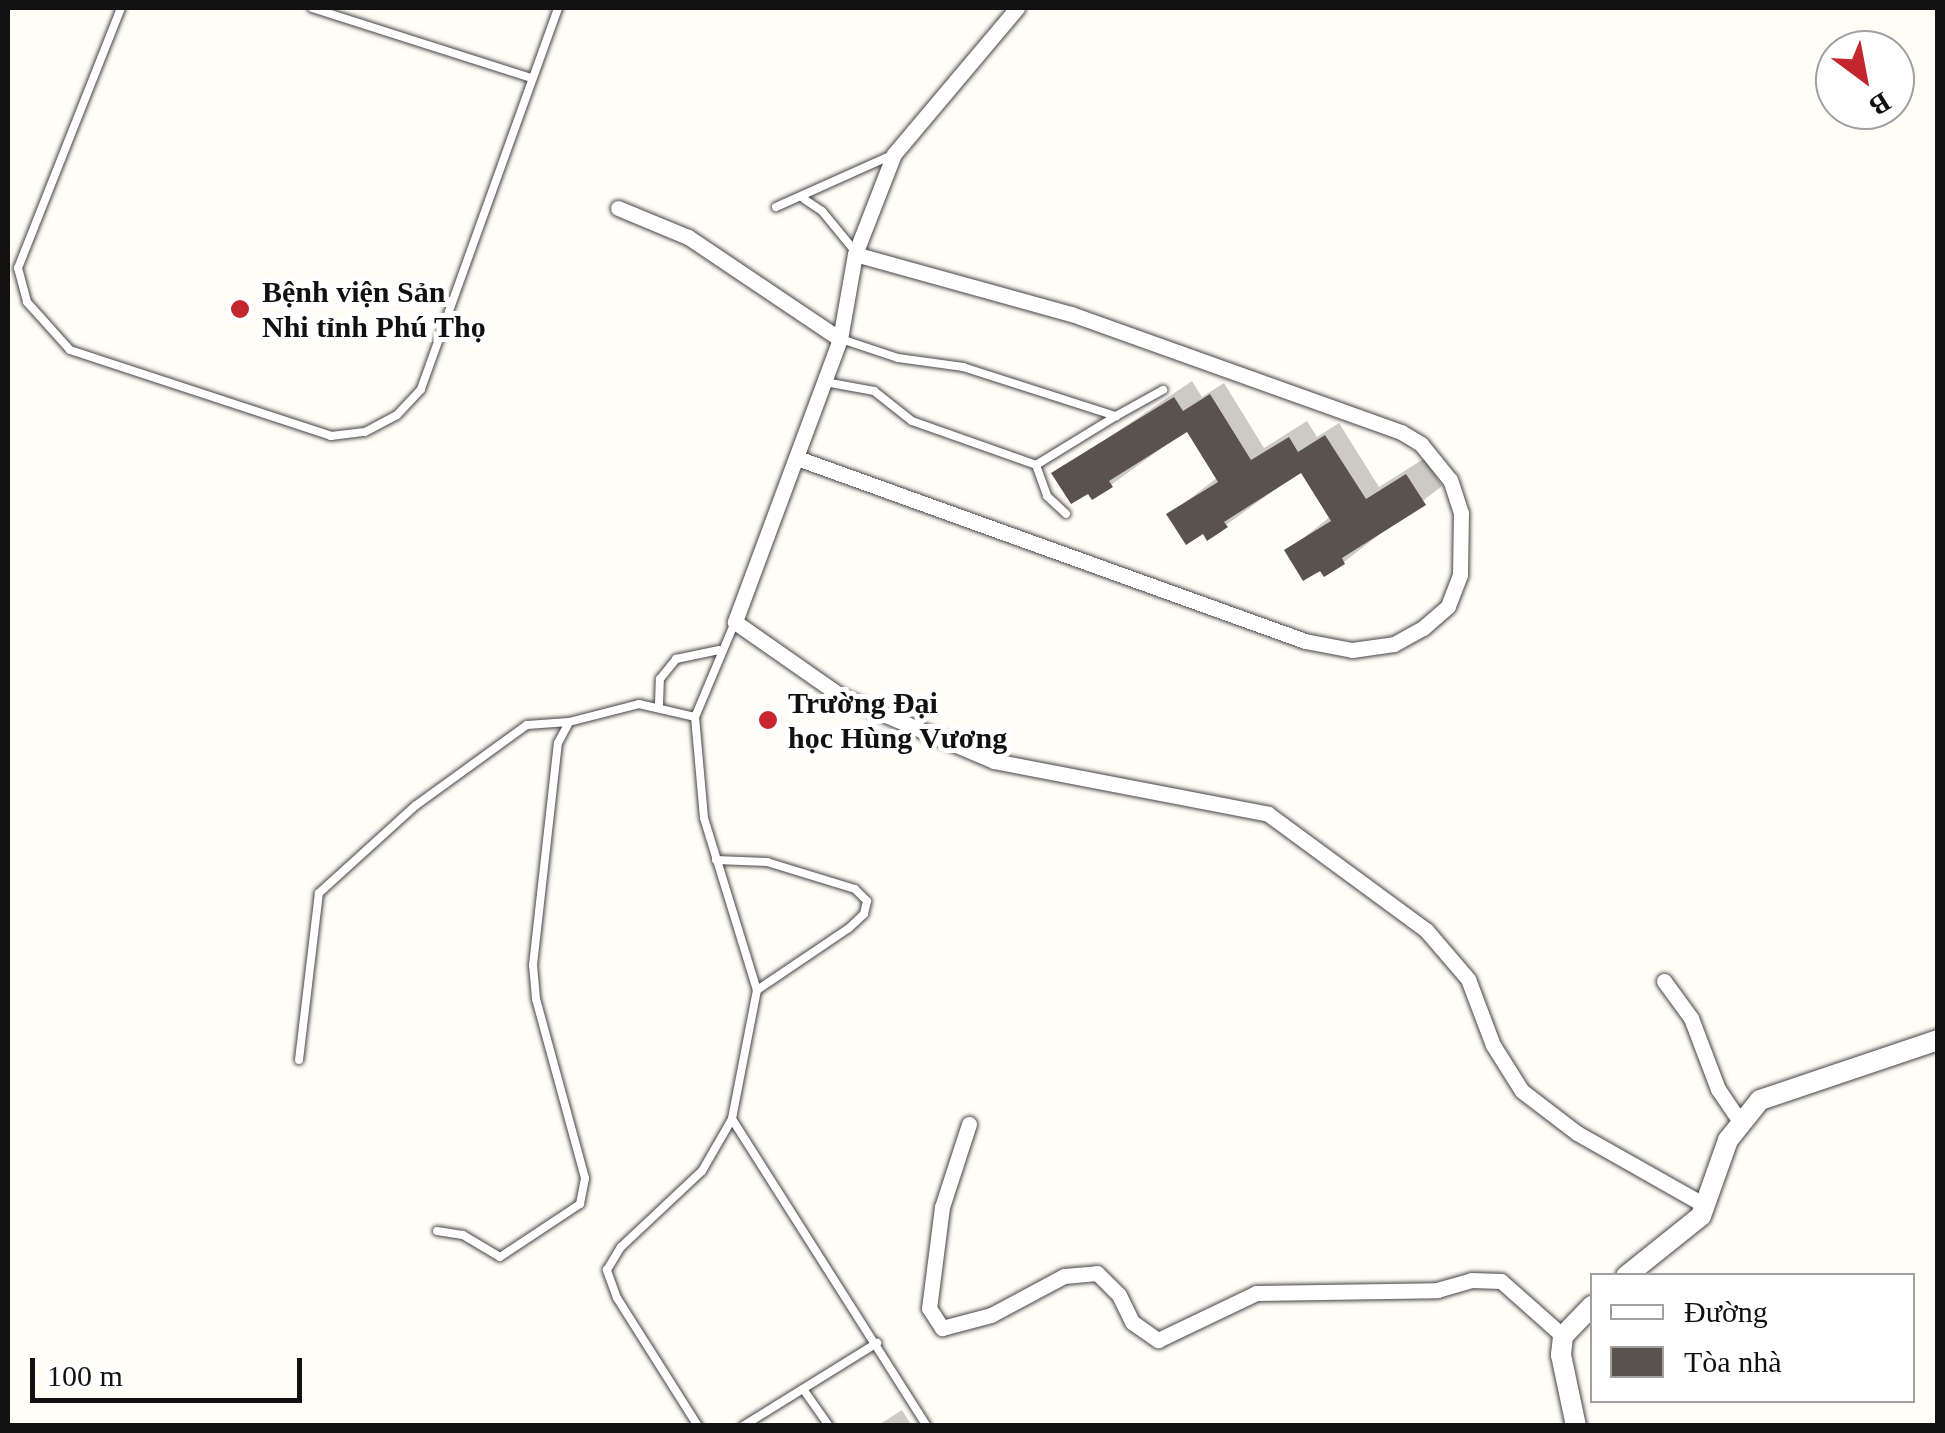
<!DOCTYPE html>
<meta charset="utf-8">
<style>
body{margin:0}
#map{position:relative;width:1945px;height:1433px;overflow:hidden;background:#fffdf5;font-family:Georgia,serif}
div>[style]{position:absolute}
.shadow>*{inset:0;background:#0003}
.building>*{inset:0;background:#5a524d}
.roads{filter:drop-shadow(0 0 2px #444) drop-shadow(0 0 2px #444)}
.service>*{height:8px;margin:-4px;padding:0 4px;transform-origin:4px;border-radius:4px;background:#fff}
.minor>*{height:15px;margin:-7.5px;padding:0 7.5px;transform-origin:7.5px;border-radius:7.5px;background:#fff}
.tertiary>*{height:20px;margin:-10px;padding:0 10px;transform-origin:10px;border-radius:10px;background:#fff}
.dots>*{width:28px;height:28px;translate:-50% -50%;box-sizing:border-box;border:5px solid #fff;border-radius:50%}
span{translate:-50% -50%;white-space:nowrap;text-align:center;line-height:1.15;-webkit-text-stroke:10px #fff;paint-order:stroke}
.poi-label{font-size:30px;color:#111;font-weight:700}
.left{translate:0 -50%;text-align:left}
.frame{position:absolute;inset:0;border:10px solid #111;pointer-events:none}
.legend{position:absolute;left:1590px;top:1273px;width:325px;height:130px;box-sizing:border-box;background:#fff;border:2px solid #a0a0a0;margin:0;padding:12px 18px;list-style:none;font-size:30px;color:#111}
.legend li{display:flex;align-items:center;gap:20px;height:50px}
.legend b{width:50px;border:2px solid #a0a0a0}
.north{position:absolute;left:1815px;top:30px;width:100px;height:100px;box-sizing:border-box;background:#fff;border:2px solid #a0a0a0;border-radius:50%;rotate:148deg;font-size:28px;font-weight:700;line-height:40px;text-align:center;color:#111}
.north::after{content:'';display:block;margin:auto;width:35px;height:45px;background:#c4262e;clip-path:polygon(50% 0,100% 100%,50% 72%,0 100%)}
.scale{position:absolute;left:30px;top:1358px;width:272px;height:45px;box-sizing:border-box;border:5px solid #111;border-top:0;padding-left:12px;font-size:30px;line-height:35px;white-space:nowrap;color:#111;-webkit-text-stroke:8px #fff;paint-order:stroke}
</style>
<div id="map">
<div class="shadow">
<i style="clip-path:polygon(1192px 381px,1202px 397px,1224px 383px,1264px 448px,1307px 421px,1317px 437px,1339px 423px,1379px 487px,1425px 458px,1442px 486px,1344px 562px,1304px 578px,1287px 551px,1331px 516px,1302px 470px,1226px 525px,1203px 531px,1170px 514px,1218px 477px,1188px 429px,1111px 485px,1055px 474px)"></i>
<i style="clip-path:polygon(902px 1410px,912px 1426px,877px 1426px)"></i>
</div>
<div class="building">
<i style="clip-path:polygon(1210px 394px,1251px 460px,1289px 437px,1298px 452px,1325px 435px,1366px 499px,1406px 474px,1426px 505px,1342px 558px,1345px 564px,1324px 577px,1320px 571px,1303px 581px,1284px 550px,1331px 521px,1301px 473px,1224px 522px,1228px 527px,1207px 541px,1203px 534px,1186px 545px,1166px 514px,1218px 482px,1187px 432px,1109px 481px,1113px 487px,1092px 500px,1088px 494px,1071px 504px,1051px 473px,1174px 397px,1183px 411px)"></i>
</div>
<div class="roads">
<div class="service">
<i style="left:121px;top:8px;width:280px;rotate:111.6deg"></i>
<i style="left:18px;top:268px;width:35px;rotate:75deg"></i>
<i style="left:27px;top:302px;width:64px;rotate:48.1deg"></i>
<i style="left:70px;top:350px;width:275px;rotate:18.2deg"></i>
<i style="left:331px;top:436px;width:34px;rotate:-7deg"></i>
<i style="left:365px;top:432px;width:36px;rotate:-28deg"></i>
<i style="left:397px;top:415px;width:35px;rotate:-47deg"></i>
<i style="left:421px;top:389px;width:405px;rotate:-70.2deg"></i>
<i style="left:312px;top:8px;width:231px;rotate:17.7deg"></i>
<i style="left:804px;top:199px;width:22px;rotate:34deg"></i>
<i style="left:822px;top:211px;width:50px;rotate:50.6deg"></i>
<i style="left:776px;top:207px;width:125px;rotate:-24.1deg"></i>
<i style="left:841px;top:339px;width:60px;rotate:18.4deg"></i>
<i style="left:898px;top:358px;width:66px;rotate:7.9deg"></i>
<i style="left:963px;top:367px;width:161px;rotate:17.8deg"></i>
<i style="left:1116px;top:416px;width:54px;rotate:-29deg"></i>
<i style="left:825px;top:382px;width:50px;rotate:10.4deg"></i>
<i style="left:874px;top:391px;width:48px;rotate:38.3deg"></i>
<i style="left:912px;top:421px;width:132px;rotate:19.5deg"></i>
<i style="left:1036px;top:465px;width:33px;rotate:70deg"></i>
<i style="left:1047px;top:496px;width:26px;rotate:43deg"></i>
<i style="left:1036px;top:465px;width:94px;rotate:-31.5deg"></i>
<i style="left:735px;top:622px;width:103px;rotate:112.8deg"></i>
<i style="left:695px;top:717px;width:101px;rotate:84.9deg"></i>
<i style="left:704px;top:818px;width:180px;rotate:72.9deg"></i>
<i style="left:757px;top:990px;width:131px;rotate:101deg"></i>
<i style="left:732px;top:1119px;width:364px;rotate:57.6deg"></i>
<i style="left:659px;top:704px;width:25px;rotate:-88deg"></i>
<i style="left:660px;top:679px;width:26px;rotate:-51deg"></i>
<i style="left:676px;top:659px;width:44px;rotate:-11.8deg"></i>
<i style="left:716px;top:860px;width:51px;rotate:2.2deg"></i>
<i style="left:767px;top:862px;width:92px;rotate:17.1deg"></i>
<i style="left:855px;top:889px;width:17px;rotate:45deg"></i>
<i style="left:867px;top:901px;width:13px;rotate:103deg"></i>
<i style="left:864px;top:914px;width:21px;rotate:137deg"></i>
<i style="left:849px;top:928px;width:111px;rotate:146deg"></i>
<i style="left:299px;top:1060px;width:168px;rotate:-83.2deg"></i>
<i style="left:319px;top:893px;width:130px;rotate:-42.2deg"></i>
<i style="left:415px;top:806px;width:138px;rotate:-35.9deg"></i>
<i style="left:527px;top:725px;width:42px;rotate:-4.1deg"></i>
<i style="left:437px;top:1231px;width:26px;rotate:9deg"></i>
<i style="left:463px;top:1235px;width:43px;rotate:30.7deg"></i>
<i style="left:500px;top:1257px;width:96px;rotate:-33.5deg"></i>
<i style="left:580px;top:1204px;width:26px;rotate:-79deg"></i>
<i style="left:585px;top:1178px;width:186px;rotate:-105.3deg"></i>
<i style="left:536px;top:999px;width:34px;rotate:-95deg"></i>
<i style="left:533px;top:965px;width:223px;rotate:-83.6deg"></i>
<i style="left:558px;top:743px;width:24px;rotate:-62deg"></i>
<i style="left:569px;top:722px;width:72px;rotate:-14.4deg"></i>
<i style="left:639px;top:704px;width:57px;rotate:13.1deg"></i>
<i style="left:803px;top:1389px;width:45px;rotate:54.9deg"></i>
<i style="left:698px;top:1426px;width:151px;rotate:-122.3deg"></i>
<i style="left:617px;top:1298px;width:30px;rotate:-110deg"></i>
<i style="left:607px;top:1270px;width:27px;rotate:-59deg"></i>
<i style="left:621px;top:1247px;width:111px;rotate:-43.2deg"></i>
<i style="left:702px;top:1171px;width:60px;rotate:-60deg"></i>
<i style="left:743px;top:1426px;width:158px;rotate:-31.8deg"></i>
</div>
<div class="minor">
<i style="left:1017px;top:8px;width:191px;rotate:130.1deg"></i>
<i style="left:894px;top:154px;width:107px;rotate:111.3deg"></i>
<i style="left:855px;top:254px;width:86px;rotate:100deg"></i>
<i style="left:840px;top:339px;width:302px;rotate:110.4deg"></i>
<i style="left:735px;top:622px;width:129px;rotate:34.9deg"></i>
<i style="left:841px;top:696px;width:166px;rotate:23deg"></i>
<i style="left:994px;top:761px;width:279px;rotate:10.9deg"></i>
<i style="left:1268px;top:814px;width:196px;rotate:36.3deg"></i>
<i style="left:1426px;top:930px;width:65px;rotate:49.4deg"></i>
<i style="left:1468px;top:979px;width:71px;rotate:69.3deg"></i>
<i style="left:1493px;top:1045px;width:54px;rotate:57.8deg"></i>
<i style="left:1522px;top:1091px;width:69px;rotate:37.4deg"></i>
<i style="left:1577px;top:1133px;width:148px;rotate:29.5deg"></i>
<i style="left:618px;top:208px;width:76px;rotate:22.5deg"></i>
<i style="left:688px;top:237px;width:183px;rotate:33.9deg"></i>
<i style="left:797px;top:458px;width:540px;rotate:19.81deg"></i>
<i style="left:1305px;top:641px;width:48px;rotate:10.8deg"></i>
<i style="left:1352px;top:650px;width:42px;rotate:-8.1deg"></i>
<i style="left:1394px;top:644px;width:33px;rotate:-29deg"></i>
<i style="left:1423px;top:628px;width:33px;rotate:-41deg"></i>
<i style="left:1448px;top:606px;width:33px;rotate:-69deg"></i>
<i style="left:1460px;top:575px;width:62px;rotate:-89.1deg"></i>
<i style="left:1461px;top:513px;width:35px;rotate:-108deg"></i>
<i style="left:1450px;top:480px;width:46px;rotate:-128.9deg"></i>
<i style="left:1421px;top:444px;width:23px;rotate:-149deg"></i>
<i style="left:1401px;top:432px;width:350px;rotate:-160.3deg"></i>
<i style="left:1071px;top:314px;width:224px;rotate:-164.5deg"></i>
<i style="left:1664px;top:981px;width:46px;rotate:53.9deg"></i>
<i style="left:1691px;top:1018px;width:76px;rotate:69.2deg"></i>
<i style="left:1718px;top:1089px;width:37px;rotate:56deg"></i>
<i style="left:969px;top:1124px;width:87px;rotate:108deg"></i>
<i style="left:942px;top:1207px;width:102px;rotate:97.3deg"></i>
<i style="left:929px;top:1308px;width:24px;rotate:57deg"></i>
<i style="left:942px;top:1328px;width:51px;rotate:-14.9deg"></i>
<i style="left:991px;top:1315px;width:83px;rotate:-28.1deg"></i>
<i style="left:1064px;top:1276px;width:33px;rotate:-5deg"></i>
<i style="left:1097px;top:1273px;width:31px;rotate:45deg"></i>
<i style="left:1119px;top:1295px;width:30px;rotate:64deg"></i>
<i style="left:1132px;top:1322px;width:32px;rotate:35deg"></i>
<i style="left:1158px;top:1340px;width:109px;rotate:-25.6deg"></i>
<i style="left:1256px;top:1293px;width:181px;rotate:-0.9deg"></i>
<i style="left:1437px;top:1290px;width:35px;rotate:-16deg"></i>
<i style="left:1471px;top:1280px;width:30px;rotate:2deg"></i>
<i style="left:1501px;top:1281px;width:83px;rotate:41.6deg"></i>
</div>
<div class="tertiary">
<i style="left:1626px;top:1276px;width:96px;rotate:-38.7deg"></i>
<i style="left:1701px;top:1216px;width:81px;rotate:-70.4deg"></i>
<i style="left:1728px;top:1140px;width:51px;rotate:-51.3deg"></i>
<i style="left:1760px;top:1100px;width:188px;rotate:-18.6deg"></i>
<i style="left:1576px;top:1426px;width:73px;rotate:-101.9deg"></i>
<i style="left:1561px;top:1355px;width:19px;rotate:-84deg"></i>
<i style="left:1563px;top:1336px;width:42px;rotate:-46deg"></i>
</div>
</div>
<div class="dots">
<i style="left:240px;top:309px;background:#c4262e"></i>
<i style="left:768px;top:720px;background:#c4262e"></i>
</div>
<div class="poi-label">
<span class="left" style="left:262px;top:309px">Bệnh viện Sản<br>Nhi tỉnh Phú Thọ</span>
<span class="left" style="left:788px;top:720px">Trường Đại<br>học Hùng Vương</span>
</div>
<div class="frame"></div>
<ul class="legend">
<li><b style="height:12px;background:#fff"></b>Đường</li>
<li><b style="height:28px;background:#5a524d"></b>Tòa nhà</li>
</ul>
<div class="north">B</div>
<div class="scale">100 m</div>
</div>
